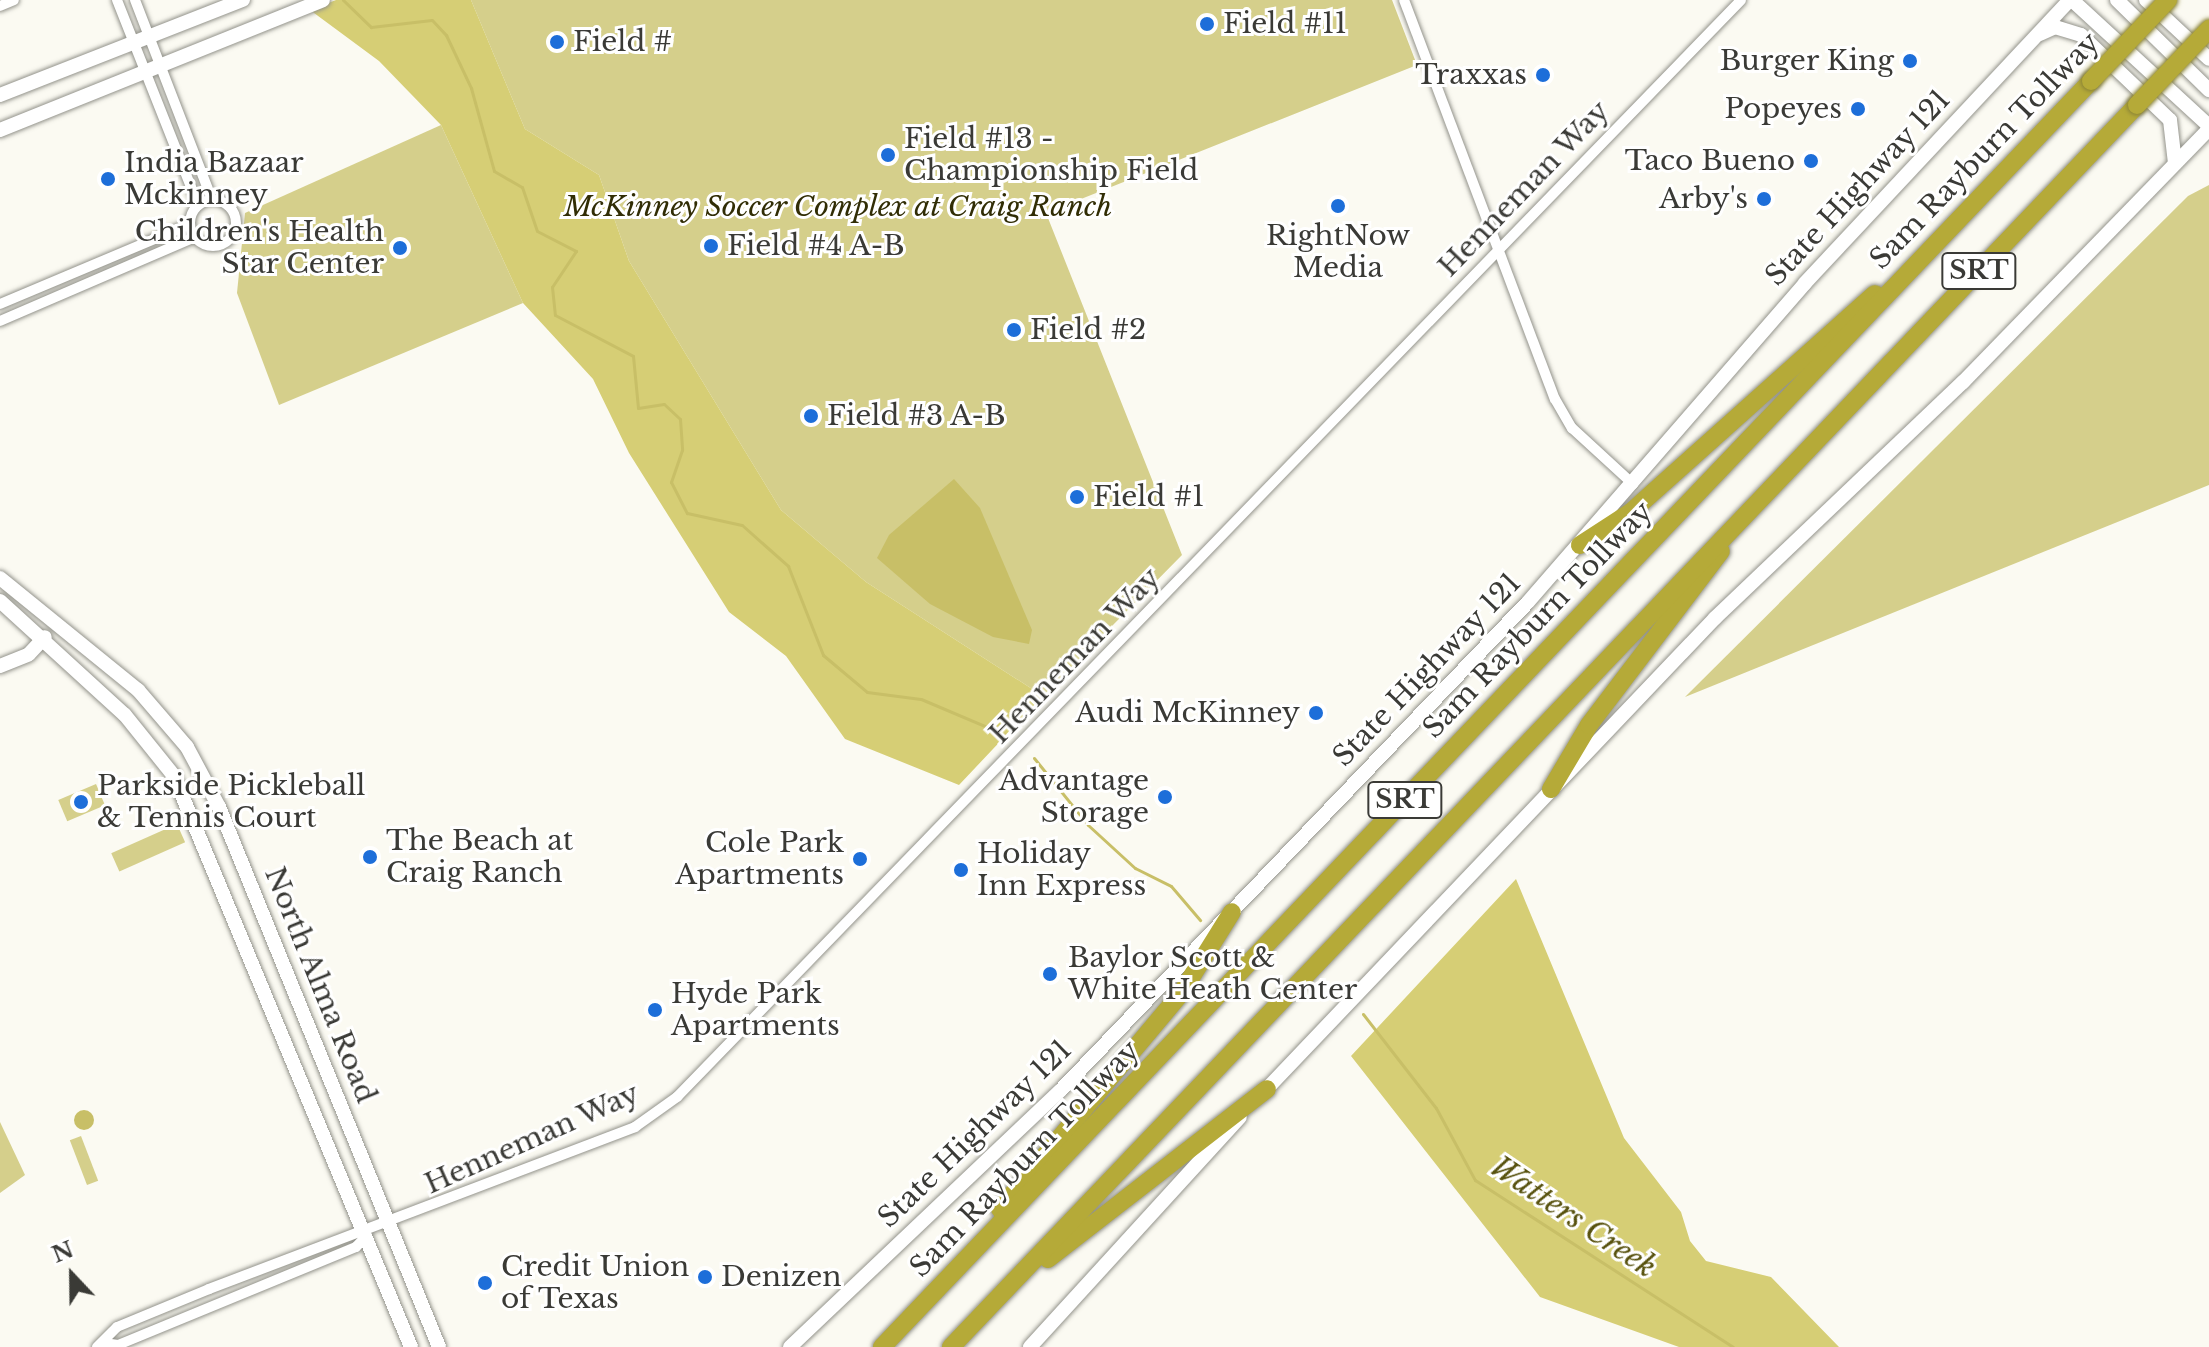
<!DOCTYPE html>
<style>
body{margin:0}
#map{position:relative;width:2209px;height:1347px;overflow:hidden;background:#fbfaf2;font-family:"Libre Baskerville",serif}
div>[style]{position:absolute}
.green>*{inset:0;background:#d5cf8b;transform-origin:0 0}
.forest>*{inset:0;background:#d6ce75}
.water>*{inset:0;background:#c8bf67}
.round{border-radius:50%}
.stream>*{height:3px;margin:-1.5px;padding:0 1.5px;transform-origin:1.5px;border-radius:1.5px;background:#c8bf67}
.roads{filter:drop-shadow(0 0 2px #93938b) drop-shadow(0 0 2px #93938b)}
.street>*{height:10px;margin:-5px;padding:0 5px;transform-origin:5px;border-radius:5px;background:#fff}
.street>.ring{margin:-5px;padding:0;box-sizing:content-box;background:none;border:10px solid #fff;border-radius:50%}
.secondary>*{height:14px;margin:-7px;padding:0 7px;transform-origin:7px;border-radius:7px;background:#fff}
.highway>*{height:18px;margin:-9px;padding:0 9px;transform-origin:9px;border-radius:9px;background:#b5aa38}
.bridges{filter:drop-shadow(0 0 2px #8a8337) drop-shadow(0 0 2px #8a8337)}
.highway-bridge>*{height:18px;margin:-9px;padding:0 9px;transform-origin:9px;border-radius:9px;background:#b5aa38}
.dots>*{width:22px;height:22px;translate:-50% -50%;box-sizing:border-box;border:4px solid #fff;border-radius:50%}
span{translate:-50% -50%;white-space:nowrap;text-align:center;line-height:1.15;-webkit-text-stroke:6px #fff;paint-order:stroke}
.shield-label span{padding:2px 6px;background:#fff;border:2px solid;border-radius:6px;-webkit-text-stroke-width:0}
.shield-label{font-size:26px;color:#3a3a36;font-weight:700}
.poi-label{font-size:28px;color:#3a3a36}
.left{translate:0 -50%;text-align:left}
.right{translate:-100% -50%;text-align:right}
.street-label{font-size:28px;color:#3a3a36}
.park-label{font-size:28px;color:#312d05;font-style:italic}
.water-label{font-size:30px;color:#58520e;font-style:italic}
.north{position:absolute;left:32px;top:1235px;width:80px;height:80px;-webkit-text-stroke:6px #fff;paint-order:stroke;rotate:338deg;font-size:22px;font-weight:700;line-height:32px;text-align:center;color:#3a3a36}
.north::after{content:'';display:block;margin:auto;width:28px;height:36px;background:#3a3a36;clip-path:polygon(50% 0,100% 100%,50% 72%,0 100%)}
</style>
<div id="map">
<div class="green">
<i style="clip-path:polygon(471px 0,1392px 0,1417px 65px,1046px 213px,1182px 555px,1043px 696px,866px 582px,781px 510px,629px 261px,599px 175px,525px 129px)"></i>
<i style="clip-path:polygon(441px 125px,523px 303px,279px 405px,237px 293px,245px 213px)"></i>
<i style="clip-path:polygon(2209px 185px,2209px 485px,1685px 697px,2188px 196px)"></i>
<i style="left:96px;top:784px;width:23px;height:41px;rotate:67deg"></i>
<i style="left:177px;top:824px;width:20px;height:72px;rotate:66deg"></i>
<i style="clip-path:polygon(0 1122px,25px 1175px,0 1193px)"></i>
<i style="left:81px;top:1136px;width:48px;height:12px;rotate:69deg"></i>
</div>
<div class="forest">
<i style="clip-path:polygon(336px 0,471px 0,525px 129px,599px 175px,629px 261px,781px 510px,866px 582px,1043px 696px,959px 785px,845px 739px,786px 656px,729px 612px,629px 453px,593px 379px,523px 303px,441px 125px,379px 61px,310px 10px)"></i>
<i style="clip-path:polygon(1516px 879px,1624px 1138px,1681px 1212px,1690px 1241px,1706px 1261px,1771px 1277px,1839px 1347px,1679px 1347px,1540px 1297px,1351px 1056px)"></i>
</div>
<div class="water">
<i style="clip-path:polygon(954px 479px,980px 508px,1032px 630px,1029px 644px,993px 637px,930px 604px,877px 558px,889px 535px)"></i>
<i class="round" style="left:74px;top:1110px;width:20px;height:20px"></i>
</div>
<div class="stream">
<i style="left:343px;top:0;width:39px;rotate:44deg"></i>
<i style="left:371px;top:27px;width:61px;rotate:-6.5deg"></i>
<i style="left:432px;top:20px;width:21px;rotate:47deg"></i>
<i style="left:446px;top:35px;width:59px;rotate:64.7deg"></i>
<i style="left:471px;top:88px;width:86px;rotate:74.5deg"></i>
<i style="left:494px;top:171px;width:32px;rotate:30deg"></i>
<i style="left:522px;top:187px;width:46px;rotate:71.2deg"></i>
<i style="left:537px;top:231px;width:44px;rotate:27.1deg"></i>
<i style="left:576px;top:251px;width:43px;rotate:123.7deg"></i>
<i style="left:552px;top:287px;width:28px;rotate:84deg"></i>
<i style="left:555px;top:315px;width:88px;rotate:27.7deg"></i>
<i style="left:633px;top:356px;width:52px;rotate:84.5deg"></i>
<i style="left:638px;top:408px;width:26px;rotate:-9deg"></i>
<i style="left:664px;top:404px;width:22px;rotate:43deg"></i>
<i style="left:680px;top:419px;width:31px;rotate:86deg"></i>
<i style="left:682px;top:450px;width:34px;rotate:109deg"></i>
<i style="left:671px;top:482px;width:35px;rotate:63deg"></i>
<i style="left:687px;top:513px;width:56px;rotate:12.3deg"></i>
<i style="left:742px;top:525px;width:62px;rotate:41.7deg"></i>
<i style="left:788px;top:566px;width:96px;rotate:68.5deg"></i>
<i style="left:823px;top:655px;width:57px;rotate:40.1deg"></i>
<i style="left:867px;top:692px;width:54px;rotate:7.4deg"></i>
<i style="left:921px;top:699px;width:92px;rotate:23deg"></i>
<i style="left:1034px;top:758px;width:86px;rotate:51.1deg"></i>
<i style="left:1088px;top:825px;width:64px;rotate:42.5deg"></i>
<i style="left:1135px;top:868px;width:40px;rotate:26.6deg"></i>
<i style="left:1171px;top:886px;width:45px;rotate:49.5deg"></i>
<i style="left:1363px;top:1014px;width:119px;rotate:52.2deg"></i>
<i style="left:1436px;top:1108px;width:82px;rotate:61.6deg"></i>
<i style="left:1475px;top:1180px;width:307px;rotate:32.9deg"></i>
</div>
<div class="roads">
<div class="street">
<i style="left:117px;top:0;width:220px;rotate:68.4deg"></i>
<i style="left:135px;top:0;width:214px;rotate:68.9deg"></i>
<i style="left:1404px;top:0;width:427px;rotate:69.3deg"></i>
<i style="left:1555px;top:399px;width:34px;rotate:60deg"></i>
<i style="left:1572px;top:428px;width:83px;rotate:42.6deg"></i>
<i style="left:0;top:6px;width:15px;rotate:-23deg"></i>
<i class="ring" style="left:190px;top:200px;width:36px;height:36px"></i>
<i style="left:0;top:304px;width:206px;rotate:-22.8deg"></i>
<i style="left:0;top:321px;width:212px;rotate:-23.3deg"></i>
<i style="left:104px;top:1343px;width:14px;rotate:8deg"></i>
<i style="left:118px;top:1345px;width:257px;rotate:-22.4deg"></i>
<i style="left:356px;top:1247px;width:16px;rotate:-47deg"></i>
<i style="left:97px;top:1347px;width:28px;rotate:-45deg"></i>
<i style="left:117px;top:1327px;width:100px;rotate:-22.4deg"></i>
<i style="left:209px;top:1289px;width:456px;rotate:-20.8deg"></i>
<i style="left:635px;top:1127px;width:52px;rotate:-35.5deg"></i>
<i style="left:677px;top:1097px;width:1528px;rotate:-45.87deg"></i>
</div>
<div class="secondary">
<i style="left:2072px;top:0;width:186px;rotate:42.6deg"></i>
<i style="left:2117px;top:0;width:129px;rotate:44.4deg"></i>
<i style="left:2146px;top:0;width:86px;rotate:43.1deg"></i>
<i style="left:2040px;top:34px;width:17px;rotate:-25deg"></i>
<i style="left:2055px;top:27px;width:27px;rotate:17deg"></i>
<i style="left:2081px;top:35px;width:123px;rotate:43.7deg"></i>
<i style="left:2170px;top:120px;width:43px;rotate:83.4deg"></i>
<i style="left:0;top:95px;width:261px;rotate:-21.4deg"></i>
<i style="left:0;top:130px;width:348px;rotate:-21.9deg"></i>
<i style="left:0;top:578px;width:178px;rotate:39.1deg"></i>
<i style="left:138px;top:690px;width:75px;rotate:49.3deg"></i>
<i style="left:187px;top:747px;width:68px;rotate:61.9deg"></i>
<i style="left:219px;top:807px;width:583px;rotate:67.83deg"></i>
<i style="left:0;top:601px;width:169px;rotate:42.4deg"></i>
<i style="left:125px;top:715px;width:78px;rotate:51.2deg"></i>
<i style="left:174px;top:776px;width:618px;rotate:67.46deg"></i>
<i style="left:0;top:666px;width:31px;rotate:-22deg"></i>
<i style="left:29px;top:654px;width:23px;rotate:-47deg"></i>
<i style="left:1260px;top:1096px;width:660px;rotate:-46.41deg"></i>
<i style="left:1715px;top:618px;width:342px;rotate:-43.6deg"></i>
<i style="left:1963px;top:382px;width:353px;rotate:-45.8deg"></i>
<i style="left:790px;top:1347px;width:373px;rotate:-43.5deg"></i>
<i style="left:1061px;top:1090px;width:675px;rotate:-46.26deg"></i>
<i style="left:1528px;top:602px;width:422px;rotate:-49deg"></i>
<i style="left:1805px;top:283px;width:388px;rotate:-46.9deg"></i>
<i style="left:1030px;top:1347px;width:311px;rotate:-47.6deg"></i>
</div>
<div class="highway">
<i style="left:1580px;top:545px;width:61px;rotate:-32.9deg"></i>
<i style="left:1631px;top:512px;width:327px;rotate:-41.8deg"></i>
<i style="left:1551px;top:789px;width:74px;rotate:-59.3deg"></i>
<i style="left:1589px;top:725px;width:218px;rotate:-52.8deg"></i>
<i style="left:1000px;top:1209px;width:283px;rotate:-50deg"></i>
<i style="left:1182px;top:992px;width:94px;rotate:-58deg"></i>
<i style="left:1048px;top:1259px;width:277px;rotate:-37.8deg"></i>
<i style="left:882px;top:1347px;width:1751px;rotate:-46.32deg"></i>
<i style="left:951px;top:1347px;width:1717px;rotate:-46.32deg"></i>
</div>
</div>
<div class="bridges">
<div class="highway-bridge">
<i style="left:2091px;top:81px;width:112px;rotate:-46.5deg"></i>
<i style="left:2137px;top:105px;width:105px;rotate:-46.5deg"></i>
</div>
</div>
<div class="dots">
<i style="left:1207px;top:24px;background:#1d6ed9"></i>
<i style="left:557px;top:42px;background:#1d6ed9"></i>
<i style="left:1910px;top:61px;background:#1d6ed9"></i>
<i style="left:1543px;top:75px;background:#1d6ed9"></i>
<i style="left:1858px;top:109px;background:#1d6ed9"></i>
<i style="left:888px;top:155px;background:#1d6ed9"></i>
<i style="left:1811px;top:161px;background:#1d6ed9"></i>
<i style="left:108px;top:179px;background:#1d6ed9"></i>
<i style="left:1764px;top:199px;background:#1d6ed9"></i>
<i style="left:1338px;top:206px;background:#1d6ed9"></i>
<i style="left:711px;top:246px;background:#1d6ed9"></i>
<i style="left:400px;top:248px;background:#1d6ed9"></i>
<i style="left:1014px;top:330px;background:#1d6ed9"></i>
<i style="left:811px;top:416px;background:#1d6ed9"></i>
<i style="left:1077px;top:497px;background:#1d6ed9"></i>
<i style="left:1316px;top:713px;background:#1d6ed9"></i>
<i style="left:1165px;top:797px;background:#1d6ed9"></i>
<i style="left:81px;top:802px;background:#1d6ed9"></i>
<i style="left:370px;top:857px;background:#1d6ed9"></i>
<i style="left:860px;top:859px;background:#1d6ed9"></i>
<i style="left:961px;top:870px;background:#1d6ed9"></i>
<i style="left:1050px;top:974px;background:#1d6ed9"></i>
<i style="left:655px;top:1010px;background:#1d6ed9"></i>
<i style="left:705px;top:1277px;background:#1d6ed9"></i>
<i style="left:485px;top:1283px;background:#1d6ed9"></i>
</div>
<div class="shield-label">
<span style="left:1979px;top:271px">SRT</span>
<span style="left:1405px;top:800px">SRT</span>
</div>
<div class="poi-label">
<span class="left" style="left:1223px;top:24px">Field #11</span>
<span class="left" style="left:573px;top:42px">Field #</span>
<span class="right" style="left:1894px;top:61px">Burger King</span>
<span class="right" style="left:1527px;top:75px">Traxxas</span>
<span class="right" style="left:1842px;top:109px">Popeyes</span>
<span class="left" style="left:904px;top:155px">Field #13 -<br>Championship Field</span>
<span class="right" style="left:1795px;top:161px">Taco Bueno</span>
<span class="left" style="left:124px;top:179px">India Bazaar<br>Mckinney</span>
<span class="right" style="left:1748px;top:199px">Arby's</span>
<span class="right" style="left:384px;top:248px">Children's Health<br>Star Center</span>
<span style="left:1338px;top:252px">RightNow<br>Media</span>
<span class="left" style="left:727px;top:246px">Field #4 A-B</span>
<span class="left" style="left:1030px;top:330px">Field #2</span>
<span class="left" style="left:827px;top:416px">Field #3 A-B</span>
<span class="left" style="left:1093px;top:497px">Field #1</span>
<span class="right" style="left:1300px;top:713px">Audi McKinney</span>
<span class="right" style="left:1149px;top:797px">Advantage<br>Storage</span>
<span class="left" style="left:97px;top:802px">Parkside Pickleball<br>&amp; Tennis Court</span>
<span class="left" style="left:386px;top:857px">The Beach at<br>Craig Ranch</span>
<span class="right" style="left:844px;top:859px">Cole Park<br>Apartments</span>
<span class="left" style="left:977px;top:870px">Holiday<br>Inn Express</span>
<span class="left" style="left:1068px;top:974px">Baylor Scott &amp;<br>White Heath Center</span>
<span class="left" style="left:671px;top:1010px">Hyde Park<br>Apartments</span>
<span class="left" style="left:501px;top:1283px">Credit Union<br>of Texas</span>
<span class="left" style="left:721px;top:1277px">Denizen</span>
</div>
<div class="street-label">
<span style="left:1985px;top:151px;rotate:-46deg">Sam Rayburn Tollway</span>
<span style="left:1858px;top:188px;rotate:-47deg">State Highway 121</span>
<span style="left:1524px;top:189px;rotate:-46deg">Henneman Way</span>
<span style="left:1538px;top:620px;rotate:-46deg">Sam Rayburn Tollway</span>
<span style="left:1075px;top:656px;rotate:-46deg">Henneman Way</span>
<span style="left:1427px;top:670px;rotate:-46deg">State Highway 121</span>
<span style="left:320px;top:985px;rotate:68deg">North Alma Road</span>
<span style="left:975px;top:1134px;rotate:-44deg">State Highway 121</span>
<span style="left:532px;top:1139px;rotate:-24deg">Henneman Way</span>
<span style="left:1025px;top:1159px;rotate:-46deg">Sam Rayburn Tollway</span>
</div>
<div class="park-label">
<span style="left:838px;top:207px">McKinney Soccer Complex at Craig Ranch</span>
</div>
<div class="water-label">
<span style="left:1573px;top:1217px;rotate:34deg">Watters Creek</span>
</div>
<div class="north">N</div>
</div>
